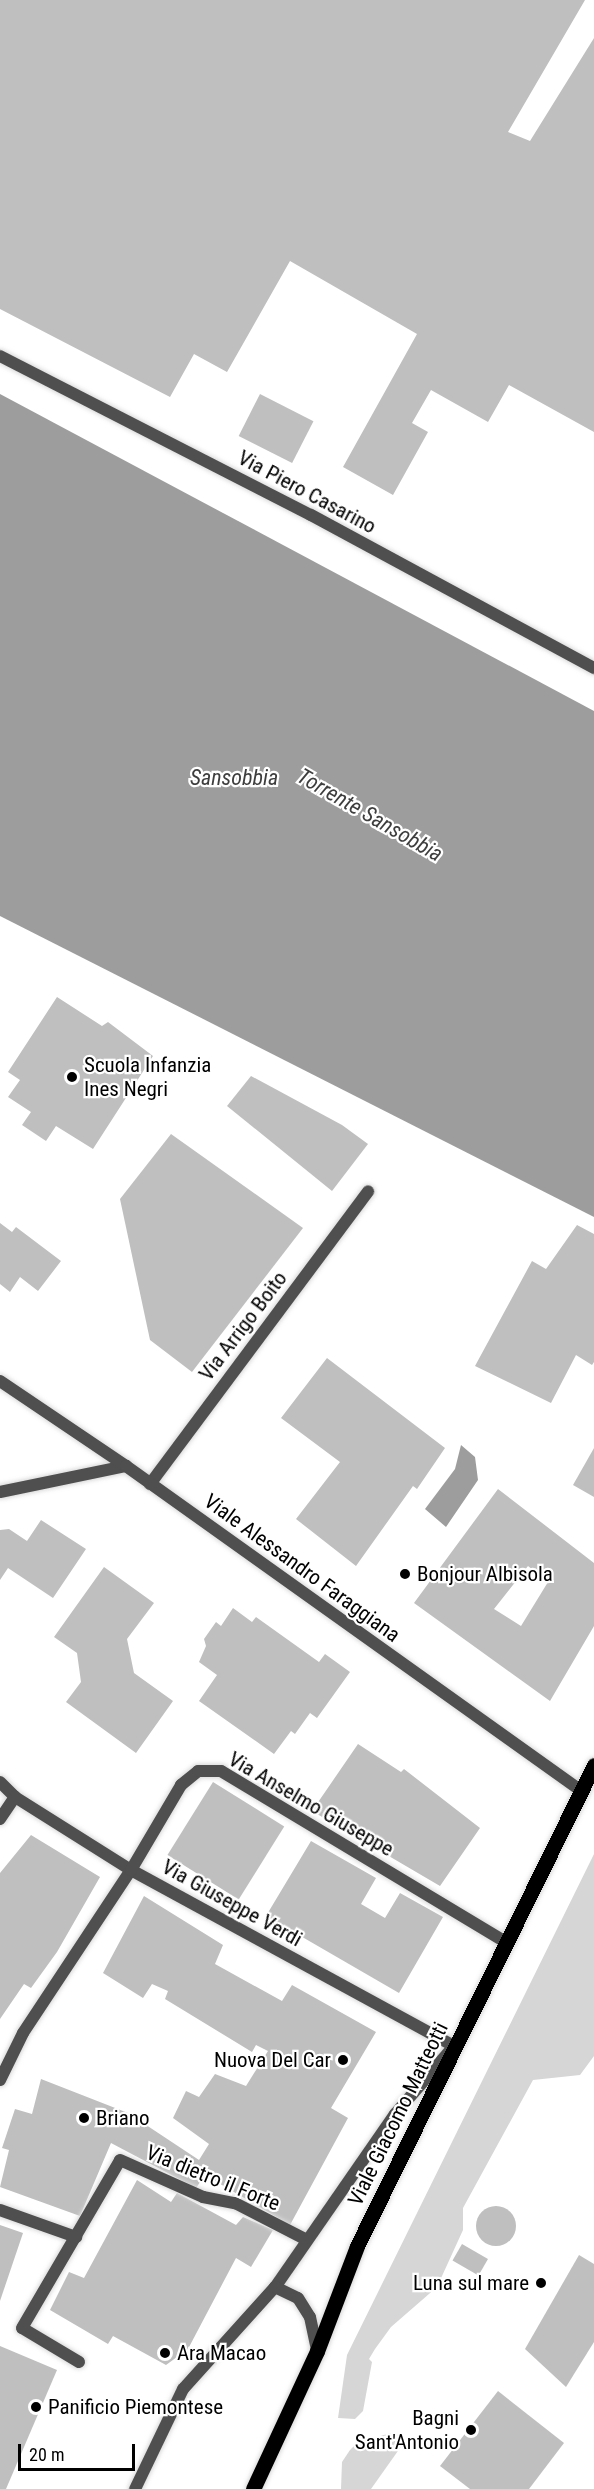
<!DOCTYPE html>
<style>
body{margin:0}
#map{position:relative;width:594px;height:2489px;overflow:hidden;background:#fff;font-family:"Roboto Condensed",sans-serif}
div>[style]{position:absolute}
.green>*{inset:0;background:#d6d6d6}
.water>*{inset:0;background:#9d9d9d}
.building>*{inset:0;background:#bfbfbf;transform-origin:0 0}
.round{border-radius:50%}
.roads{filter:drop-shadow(0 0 2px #dbdbdb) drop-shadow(0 0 2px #dbdbdb)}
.pedestrian>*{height:12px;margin:-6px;padding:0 6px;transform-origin:6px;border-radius:6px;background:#4f4f4f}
.minor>*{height:12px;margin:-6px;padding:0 6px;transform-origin:6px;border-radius:6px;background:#4f4f4f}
.tertiary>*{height:12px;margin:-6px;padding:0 6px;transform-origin:6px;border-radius:6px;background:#4f4f4f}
.primary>*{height:15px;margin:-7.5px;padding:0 7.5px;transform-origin:7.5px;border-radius:7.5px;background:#000}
.dots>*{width:16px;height:16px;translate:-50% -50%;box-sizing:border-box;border:3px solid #fff;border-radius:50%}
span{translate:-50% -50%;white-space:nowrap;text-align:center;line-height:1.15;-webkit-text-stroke:4.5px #fff;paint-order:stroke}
.street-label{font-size:21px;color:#000}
.poi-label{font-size:21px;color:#000}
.left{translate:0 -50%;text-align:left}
.right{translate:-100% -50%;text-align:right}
.water-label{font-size:22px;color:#3e3e3e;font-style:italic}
.scale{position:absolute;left:18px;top:2444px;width:117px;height:27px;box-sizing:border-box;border:3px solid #000;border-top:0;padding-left:8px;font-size:18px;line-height:21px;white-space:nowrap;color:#000;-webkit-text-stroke:4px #fff;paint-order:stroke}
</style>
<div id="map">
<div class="green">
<i style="clip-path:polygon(594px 1854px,594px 2056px,580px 2075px,533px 2080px,463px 2208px,463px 2230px,437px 2287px,391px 2327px,375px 2349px,369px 2359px,372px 2362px,363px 2411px,355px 2419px,338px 2418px,347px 2355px)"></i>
<i style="clip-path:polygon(394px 2432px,405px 2441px,371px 2489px,341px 2489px,342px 2462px,350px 2450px,357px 2443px)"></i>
</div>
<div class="water">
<i style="clip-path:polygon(0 394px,594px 711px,594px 1217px,0 916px)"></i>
<i style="clip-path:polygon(461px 1445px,475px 1457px,478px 1480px,446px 1527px,425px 1509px,455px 1469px)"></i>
</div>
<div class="building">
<i style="clip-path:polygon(0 0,585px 0,508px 132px,530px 141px,594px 38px,594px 432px,509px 385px,488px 422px,431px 390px,412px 423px,428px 432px,393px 495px,343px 467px,417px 334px,290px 261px,227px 372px,194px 354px,170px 397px,0 309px)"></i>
<i style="left:260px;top:394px;width:60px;height:47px;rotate:27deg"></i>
<i style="clip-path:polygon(57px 997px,102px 1026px,108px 1022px,153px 1056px,93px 1149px,56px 1126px,46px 1141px,22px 1125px,31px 1112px,8px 1097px,20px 1080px,8px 1072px)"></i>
<i style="clip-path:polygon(251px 1076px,342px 1125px,368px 1144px,332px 1191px,227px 1106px)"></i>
<i style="clip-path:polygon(171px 1134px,303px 1228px,192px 1372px,150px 1340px,120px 1199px)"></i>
<i style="clip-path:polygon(0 1223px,12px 1232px,16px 1227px,61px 1261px,38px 1291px,20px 1277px,10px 1292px,0 1284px)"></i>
<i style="clip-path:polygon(577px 1225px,594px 1234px,594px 1362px,592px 1365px,576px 1355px,551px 1403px,475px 1366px,532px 1261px,546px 1269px)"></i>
<i style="clip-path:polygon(327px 1358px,445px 1448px,417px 1489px,413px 1486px,356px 1566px,296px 1519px,340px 1462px,281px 1418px)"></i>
<i style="clip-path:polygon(594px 1448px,594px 1497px,573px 1485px)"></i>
<i style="clip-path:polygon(evenodd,498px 1489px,594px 1563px,594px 1626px,550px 1701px,414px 1603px,498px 1489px,528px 1566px,548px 1582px,521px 1626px,494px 1609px,528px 1566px)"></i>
<i style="clip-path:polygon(41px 1520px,86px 1549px,53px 1598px,8px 1568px,0 1580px,0 1530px,9px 1529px,27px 1541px)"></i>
<i style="clip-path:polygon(104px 1567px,154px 1603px,127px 1639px,134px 1673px,173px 1701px,136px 1753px,66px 1702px,81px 1682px,77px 1653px,54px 1637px)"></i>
<i style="clip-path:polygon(233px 1608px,252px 1622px,256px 1617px,319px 1662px,325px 1654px,350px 1672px,317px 1718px,310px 1713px,295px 1734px,291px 1731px,274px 1754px,199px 1701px,217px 1675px,199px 1662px,206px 1646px,204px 1639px,216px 1622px,221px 1626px)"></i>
<i style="clip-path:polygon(358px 1744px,401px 1772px,404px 1769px,480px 1828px,440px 1886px,312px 1811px)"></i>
<i style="left:213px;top:1782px;width:84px;height:86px;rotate:32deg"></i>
<i style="clip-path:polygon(31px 1835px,100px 1877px,57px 1952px,31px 1988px,24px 1984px,0 2019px,0 1873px)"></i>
<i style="clip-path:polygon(311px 1841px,376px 1878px,361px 1904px,385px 1918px,400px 1893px,443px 1917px,399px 1993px,266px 1916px)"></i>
<i style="clip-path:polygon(144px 1896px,223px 1945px,215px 1964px,282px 2001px,292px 1985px,376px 2032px,331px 2108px,348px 2118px,290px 2225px,205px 2175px,196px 2188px,111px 2143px,80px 2216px,0 2187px,9px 2150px,2px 2148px,15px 2109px,32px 2114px,41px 2079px,128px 2113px,199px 2160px,209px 2144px,173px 2118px,186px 2091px,199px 2097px,215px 2074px,246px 2086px,268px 2051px,256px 2045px,252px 2052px,165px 1999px,168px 1991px,152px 1984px,143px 1998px,103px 1973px)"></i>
<i style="clip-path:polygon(137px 2180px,171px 2202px,177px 2193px,236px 2225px,243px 2217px,273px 2230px,251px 2267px,236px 2258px,188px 2349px,166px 2365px,113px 2336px,108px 2344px,50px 2310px,69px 2272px,84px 2278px)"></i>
<i class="round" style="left:476px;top:2206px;width:40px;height:40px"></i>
<i style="clip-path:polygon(0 2225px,23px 2233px,0 2301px)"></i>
<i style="left:462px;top:2244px;width:30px;height:19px;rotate:30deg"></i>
<i style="clip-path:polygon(579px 2255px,594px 2264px,594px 2342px,566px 2387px,525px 2349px)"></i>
<i style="clip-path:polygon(0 2346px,57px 2370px,6px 2489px,0 2489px)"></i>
<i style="clip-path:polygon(498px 2391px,564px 2443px,529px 2489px,470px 2489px,440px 2466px)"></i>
</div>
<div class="roads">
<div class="pedestrian">
<i style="left:79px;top:2362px;width:66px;rotate:-149.2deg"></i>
<i style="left:22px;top:2328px;width:194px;rotate:-59.7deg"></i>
<i style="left:120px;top:2160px;width:91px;rotate:24deg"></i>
<i style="left:203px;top:2197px;width:33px;rotate:11deg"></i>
<i style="left:235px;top:2203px;width:79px;rotate:27.2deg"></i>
</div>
<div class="minor">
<i style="left:0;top:356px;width:349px;rotate:27.1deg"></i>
<i style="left:311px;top:515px;width:322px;rotate:28.4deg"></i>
<i style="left:150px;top:1484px;width:365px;rotate:-53.3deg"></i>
<i style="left:0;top:1492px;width:129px;rotate:-11.7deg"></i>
<i style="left:0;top:1782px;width:21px;rotate:45deg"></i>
<i style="left:15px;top:1797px;width:137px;rotate:32.2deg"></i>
<i style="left:131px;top:1870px;width:368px;rotate:28.6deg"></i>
<i style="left:454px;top:2046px;width:90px;rotate:130.9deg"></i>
<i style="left:395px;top:2114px;width:211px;rotate:124.7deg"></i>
<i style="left:275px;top:2287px;width:137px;rotate:132deg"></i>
<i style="left:183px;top:2389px;width:111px;rotate:115.6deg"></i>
<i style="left:0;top:1819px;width:27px;rotate:-56deg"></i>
<i style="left:0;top:2080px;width:52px;rotate:-63.9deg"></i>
<i style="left:23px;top:2033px;width:196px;rotate:-56.5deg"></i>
<i style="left:131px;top:1870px;width:99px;rotate:-59.5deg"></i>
<i style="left:181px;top:1785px;width:22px;rotate:-39deg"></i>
<i style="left:198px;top:1771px;width:23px"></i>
<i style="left:221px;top:1771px;width:332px;rotate:31deg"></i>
<i style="left:0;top:2210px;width:81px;rotate:19.6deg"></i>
<i style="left:275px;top:2287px;width:25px;rotate:26deg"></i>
<i style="left:298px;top:2298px;width:22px;rotate:58deg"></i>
<i style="left:310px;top:2317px;width:35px;rotate:78deg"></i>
</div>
<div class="tertiary">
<i style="left:0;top:1381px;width:152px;rotate:34deg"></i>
<i style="left:126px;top:1466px;width:558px;rotate:35.51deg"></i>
</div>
<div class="primary">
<i style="left:253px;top:2489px;width:152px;rotate:-65.1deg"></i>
<i style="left:317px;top:2351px;width:112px;rotate:-69.1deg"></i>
<i style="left:357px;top:2246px;width:536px;rotate:-63.77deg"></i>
</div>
</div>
<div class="dots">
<i style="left:72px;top:1077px;background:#000"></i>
<i style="left:405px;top:1574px;background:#000"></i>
<i style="left:343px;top:2060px;background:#000"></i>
<i style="left:84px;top:2118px;background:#000"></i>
<i style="left:541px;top:2283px;background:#000"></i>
<i style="left:165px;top:2353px;background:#000"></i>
<i style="left:36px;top:2407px;background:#000"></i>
<i style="left:471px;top:2430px;background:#000"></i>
</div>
<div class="street-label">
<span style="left:307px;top:492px;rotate:28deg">Via Piero Casarino</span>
<span style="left:243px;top:1326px;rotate:-53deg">Via Arrigo Boito</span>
<span style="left:302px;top:1568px;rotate:36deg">Viale Alessandro Faraggiana</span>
<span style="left:311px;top:1804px;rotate:30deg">Via Anselmo Giuseppe</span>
<span style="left:232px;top:1903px;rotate:29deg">Via Giuseppe Verdi</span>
<span style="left:398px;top:2114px;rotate:-64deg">Viale Giacomo Matteotti</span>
<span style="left:213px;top:2178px;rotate:22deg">Via dietro il Forte</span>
</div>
<div class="poi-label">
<span class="left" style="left:84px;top:1077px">Scuola Infanzia<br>Ines Negri</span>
<span class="left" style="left:417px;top:1574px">Bonjour Albisola</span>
<span class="right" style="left:331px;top:2060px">Nuova Del Car</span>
<span class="left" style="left:96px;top:2118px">Briano</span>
<span class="right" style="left:529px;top:2283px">Luna sul mare</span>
<span class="left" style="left:177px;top:2353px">Ara Macao</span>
<span class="left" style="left:48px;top:2407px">Panificio Piemontese</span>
<span class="right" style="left:459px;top:2430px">Bagni<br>Sant'Antonio</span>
</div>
<div class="water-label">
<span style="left:234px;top:778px">Sansobbia</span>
<span style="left:370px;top:815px;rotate:30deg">Torrente Sansobbia</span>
</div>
<div class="scale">20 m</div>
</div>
